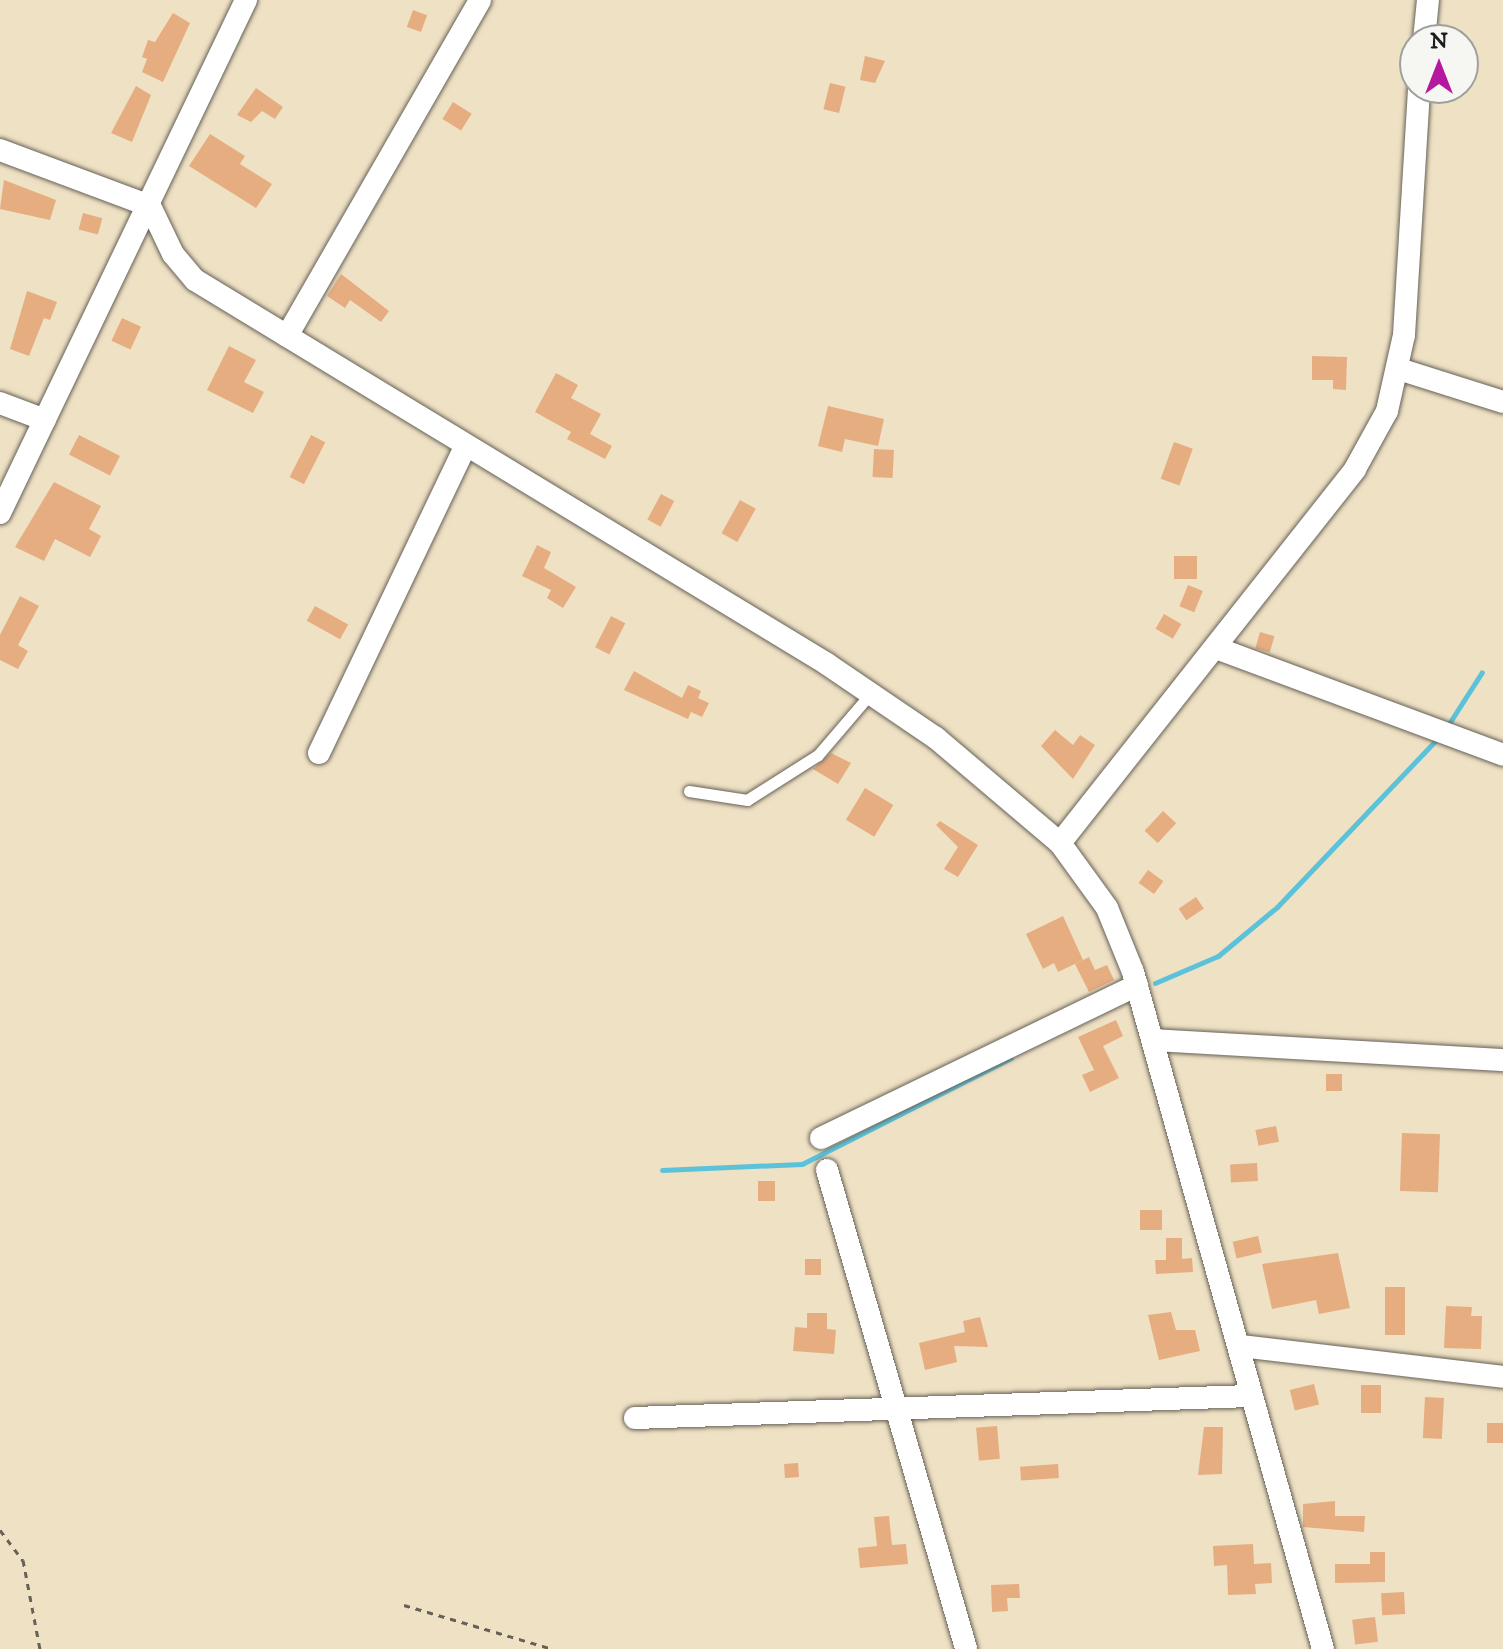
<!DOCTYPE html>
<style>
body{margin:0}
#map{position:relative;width:1503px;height:1649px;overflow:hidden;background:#efe1c4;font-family:"IM FELL DW Pica",serif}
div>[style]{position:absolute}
.stream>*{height:5px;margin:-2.5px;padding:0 2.5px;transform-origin:2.5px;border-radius:2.5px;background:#5cc2da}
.building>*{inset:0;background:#e6ad81;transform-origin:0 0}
.path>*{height:3px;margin-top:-1.5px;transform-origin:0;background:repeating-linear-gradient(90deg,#666157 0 6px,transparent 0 12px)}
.roads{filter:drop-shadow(0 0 2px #666157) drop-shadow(0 0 2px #666157)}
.lane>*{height:11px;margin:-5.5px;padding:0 5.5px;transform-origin:5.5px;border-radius:5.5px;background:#fff}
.street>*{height:22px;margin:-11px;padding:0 11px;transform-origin:11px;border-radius:11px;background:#fff}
span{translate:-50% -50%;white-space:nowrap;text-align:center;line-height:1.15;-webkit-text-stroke:8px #f6f6f2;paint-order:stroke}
.north{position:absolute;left:1399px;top:24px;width:80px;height:80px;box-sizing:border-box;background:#f6f6f2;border:2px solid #9f9f9c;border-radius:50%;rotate:0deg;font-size:22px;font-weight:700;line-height:32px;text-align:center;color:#1c1c1c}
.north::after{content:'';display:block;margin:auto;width:28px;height:36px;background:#b5179e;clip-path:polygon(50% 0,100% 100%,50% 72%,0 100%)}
</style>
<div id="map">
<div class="stream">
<i style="left:1450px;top:722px;width:59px;rotate:-57.4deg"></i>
<i style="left:1155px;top:983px;width:69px;rotate:-23.2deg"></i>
<i style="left:1218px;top:956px;width:77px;rotate:-39.7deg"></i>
<i style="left:1277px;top:907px;width:232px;rotate:-46.4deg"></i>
<i style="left:662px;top:1170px;width:140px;rotate:-2.5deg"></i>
<i style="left:802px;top:1164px;width:234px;rotate:-26.9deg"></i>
</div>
<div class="building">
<i style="left:413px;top:10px;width:15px;height:18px;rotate:20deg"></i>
<i style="clip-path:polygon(173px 13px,190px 23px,163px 82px,142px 72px,147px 59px,142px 57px,148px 40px,155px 42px)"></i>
<i style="clip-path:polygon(865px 56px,885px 61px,875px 83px,860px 80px)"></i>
<i style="left:830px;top:83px;width:16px;height:27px;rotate:14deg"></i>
<i style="clip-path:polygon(136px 86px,151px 95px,132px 142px,111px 133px)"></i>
<i style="clip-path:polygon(256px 88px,283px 107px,275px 119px,262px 111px,251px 122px,237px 115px)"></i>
<i style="left:453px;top:102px;width:22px;height:20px;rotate:32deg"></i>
<i style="clip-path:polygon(210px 134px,245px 156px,240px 164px,272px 184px,256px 208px,189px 166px)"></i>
<i style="clip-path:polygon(4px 180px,56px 200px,50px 220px,0 209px)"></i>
<i style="left:83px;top:213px;width:20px;height:17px;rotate:15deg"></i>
<i style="clip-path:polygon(341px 274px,389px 311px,381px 322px,350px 300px,345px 308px,327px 296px)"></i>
<i style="clip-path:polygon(27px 291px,57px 302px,50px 320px,44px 318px,29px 356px,10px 349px)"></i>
<i style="left:122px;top:318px;width:21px;height:25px;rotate:25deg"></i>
<i style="clip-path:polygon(229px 346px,256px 360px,244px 382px,264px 392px,253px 413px,207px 390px)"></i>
<i style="clip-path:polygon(1312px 356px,1347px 357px,1346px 390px,1333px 389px,1333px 380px,1312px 380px)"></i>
<i style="clip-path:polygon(556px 373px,578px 385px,571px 398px,601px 414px,590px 434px,612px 446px,605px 459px,567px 439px,571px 432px,535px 412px)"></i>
<i style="clip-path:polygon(828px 406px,884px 419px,878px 446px,845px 439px,842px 452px,818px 446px)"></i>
<i style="left:79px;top:435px;width:46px;height:22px;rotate:27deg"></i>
<i style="left:311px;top:435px;width:16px;height:47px;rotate:27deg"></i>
<i style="left:1174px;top:442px;width:20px;height:39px;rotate:20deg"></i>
<i style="left:874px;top:449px;width:20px;height:28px;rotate:3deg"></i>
<i style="clip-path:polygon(54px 482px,101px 506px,89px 529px,101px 536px,90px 557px,55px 539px,44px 561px,15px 547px)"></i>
<i style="left:661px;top:494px;width:15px;height:29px;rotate:28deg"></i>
<i style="left:740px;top:500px;width:18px;height:38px;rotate:29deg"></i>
<i style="clip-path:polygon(537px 545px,551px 552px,544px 568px,576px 587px,563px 608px,547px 598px,551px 590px,522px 576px)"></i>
<i style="left:1174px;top:556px;width:23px;height:23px"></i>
<i style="left:1188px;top:585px;width:16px;height:23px;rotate:22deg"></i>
<i style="clip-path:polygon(20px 596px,39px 606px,18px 645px,28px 651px,18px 669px,0 660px,0 635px)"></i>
<i style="left:315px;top:606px;width:38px;height:17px;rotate:29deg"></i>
<i style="left:1164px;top:614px;width:20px;height:17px;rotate:30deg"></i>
<i style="left:611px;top:616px;width:16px;height:35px;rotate:27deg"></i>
<i style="left:1260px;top:632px;width:15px;height:17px;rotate:16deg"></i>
<i style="clip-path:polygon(634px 671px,682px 698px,688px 685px,701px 691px,698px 698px,709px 703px,702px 717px,691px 712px,688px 719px,624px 690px)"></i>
<i style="clip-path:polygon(1055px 730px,1073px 745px,1080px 735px,1095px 745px,1073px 779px,1041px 746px)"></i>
<i style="clip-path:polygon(831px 753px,851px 763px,838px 784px,813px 769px)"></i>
<i style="left:865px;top:788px;width:33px;height:37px;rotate:31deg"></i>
<i style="left:1163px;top:811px;width:18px;height:27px;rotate:43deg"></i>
<i style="clip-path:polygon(940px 821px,978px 845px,958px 877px,944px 869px,958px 847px,936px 825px)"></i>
<i style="left:1148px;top:870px;width:19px;height:16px;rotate:36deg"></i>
<i style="left:1196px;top:897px;width:14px;height:21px;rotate:56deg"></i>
<i style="clip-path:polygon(1063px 916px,1083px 960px,1058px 972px,1054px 963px,1043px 969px,1026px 934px)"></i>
<i style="clip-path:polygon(1089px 957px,1095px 970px,1107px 965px,1114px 980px,1089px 992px,1075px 964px)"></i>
<i style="clip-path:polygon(1116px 1020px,1123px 1036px,1103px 1046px,1119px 1078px,1090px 1092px,1082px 1075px,1094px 1070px,1078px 1037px)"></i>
<i style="left:1326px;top:1074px;width:16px;height:17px"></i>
<i style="left:1276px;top:1126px;width:16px;height:21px;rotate:79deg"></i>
<i style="left:1402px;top:1133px;width:38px;height:58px;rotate:2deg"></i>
<i style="left:1257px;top:1163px;width:18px;height:27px;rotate:87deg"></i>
<i style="left:758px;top:1181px;width:17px;height:20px"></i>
<i style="left:1140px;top:1210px;width:22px;height:20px"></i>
<i style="left:1258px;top:1236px;width:17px;height:26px;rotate:77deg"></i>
<i style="clip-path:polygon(1166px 1238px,1182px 1238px,1182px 1259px,1192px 1258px,1193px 1272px,1156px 1274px,1155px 1260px,1166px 1260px)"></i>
<i style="clip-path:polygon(1338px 1253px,1350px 1308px,1319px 1314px,1316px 1300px,1272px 1309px,1262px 1264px)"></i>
<i style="left:805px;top:1259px;width:16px;height:16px"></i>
<i style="left:1385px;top:1287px;width:20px;height:48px"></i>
<i style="clip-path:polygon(1446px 1306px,1472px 1307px,1471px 1316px,1482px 1316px,1481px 1349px,1444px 1348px)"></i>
<i style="clip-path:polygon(1171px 1312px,1176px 1330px,1195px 1330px,1200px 1351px,1159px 1360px,1148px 1315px)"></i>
<i style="clip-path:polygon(807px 1313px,827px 1313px,827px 1329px,836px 1330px,834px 1354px,793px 1351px,795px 1327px,807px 1328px)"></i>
<i style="clip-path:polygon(980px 1317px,988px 1347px,954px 1346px,957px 1362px,925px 1370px,919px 1343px,965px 1332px,963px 1321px)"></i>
<i style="left:1314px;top:1384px;width:21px;height:25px;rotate:76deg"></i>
<i style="left:1361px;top:1385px;width:20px;height:28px"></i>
<i style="left:1425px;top:1397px;width:19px;height:41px;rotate:3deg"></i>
<i style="left:1487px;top:1423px;width:16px;height:20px"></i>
<i style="left:997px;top:1426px;width:33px;height:21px;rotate:85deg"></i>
<i style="clip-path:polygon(1204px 1427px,1223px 1427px,1222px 1474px,1198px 1475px)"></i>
<i style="left:798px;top:1463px;width:14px;height:14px;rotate:86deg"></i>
<i style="left:1058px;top:1464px;width:14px;height:38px;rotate:86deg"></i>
<i style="clip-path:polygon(1335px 1501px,1335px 1516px,1365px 1516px,1364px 1532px,1303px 1527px,1303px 1504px)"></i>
<i style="clip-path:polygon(889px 1516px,892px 1545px,906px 1544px,908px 1564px,860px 1568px,858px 1548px,877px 1546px,874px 1517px)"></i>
<i style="clip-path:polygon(1253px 1544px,1254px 1564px,1271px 1563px,1272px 1583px,1255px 1584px,1256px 1594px,1228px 1595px,1227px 1565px,1214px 1566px,1213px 1546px)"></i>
<i style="clip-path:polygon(1370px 1552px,1385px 1552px,1385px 1582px,1335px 1583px,1335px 1564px,1370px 1564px)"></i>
<i style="clip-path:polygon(1019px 1584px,1020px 1598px,1007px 1598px,1008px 1611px,992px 1612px,991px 1585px)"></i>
<i style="left:1404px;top:1592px;width:22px;height:23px;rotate:87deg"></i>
<i style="left:1375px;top:1617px;width:25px;height:23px;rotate:83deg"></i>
</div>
<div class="path">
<i style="left:0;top:1530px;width:38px;rotate:53deg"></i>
<i style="left:23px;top:1560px;width:91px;rotate:79.2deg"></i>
<i style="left:404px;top:1605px;width:155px;rotate:16.5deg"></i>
</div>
<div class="roads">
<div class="lane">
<i style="left:689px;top:791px;width:59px;rotate:8.8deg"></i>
<i style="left:747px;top:800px;width:84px;rotate:-32.4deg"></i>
<i style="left:818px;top:755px;width:82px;rotate:-49.5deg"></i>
</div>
<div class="street">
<i style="left:1424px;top:40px;width:40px;rotate:-84.3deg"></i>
<i style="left:0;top:150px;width:160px;rotate:20.5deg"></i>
<i style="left:150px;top:206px;width:53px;rotate:64.4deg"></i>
<i style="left:173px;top:254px;width:34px;rotate:50deg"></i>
<i style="left:195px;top:280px;width:740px;rotate:31.28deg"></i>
<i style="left:827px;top:664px;width:132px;rotate:34.2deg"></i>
<i style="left:936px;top:738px;width:162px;rotate:40.3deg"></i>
<i style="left:1060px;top:843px;width:80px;rotate:54.1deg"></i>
<i style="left:1107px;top:908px;width:69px;rotate:67.9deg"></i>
<i style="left:1133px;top:972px;width:703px;rotate:74.32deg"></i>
<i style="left:287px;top:336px;width:387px;rotate:-60.1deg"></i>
<i style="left:1399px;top:369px;width:109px;rotate:17.6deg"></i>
<i style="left:0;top:403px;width:48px;rotate:20.7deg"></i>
<i style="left:0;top:513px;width:569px;rotate:-64.38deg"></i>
<i style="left:1216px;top:648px;width:306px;rotate:20.4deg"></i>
<i style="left:319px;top:753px;width:341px;rotate:-64.5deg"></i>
<i style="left:1060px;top:843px;width:476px;rotate:-51.7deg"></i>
<i style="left:1355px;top:469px;width:66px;rotate:-61.1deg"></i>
<i style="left:1387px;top:411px;width:78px;rotate:-77.4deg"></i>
<i style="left:1404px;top:335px;width:247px;rotate:-86.5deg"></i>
<i style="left:1153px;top:1040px;width:351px;rotate:3.3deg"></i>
<i style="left:821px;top:1138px;width:351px;rotate:-25.8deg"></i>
<i style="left:827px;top:1170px;width:499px;rotate:73.8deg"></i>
<i style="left:1241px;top:1346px;width:264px;rotate:6.7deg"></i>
<i style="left:635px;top:1418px;width:616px;rotate:-2.05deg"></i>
</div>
</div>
<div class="north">N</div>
</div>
